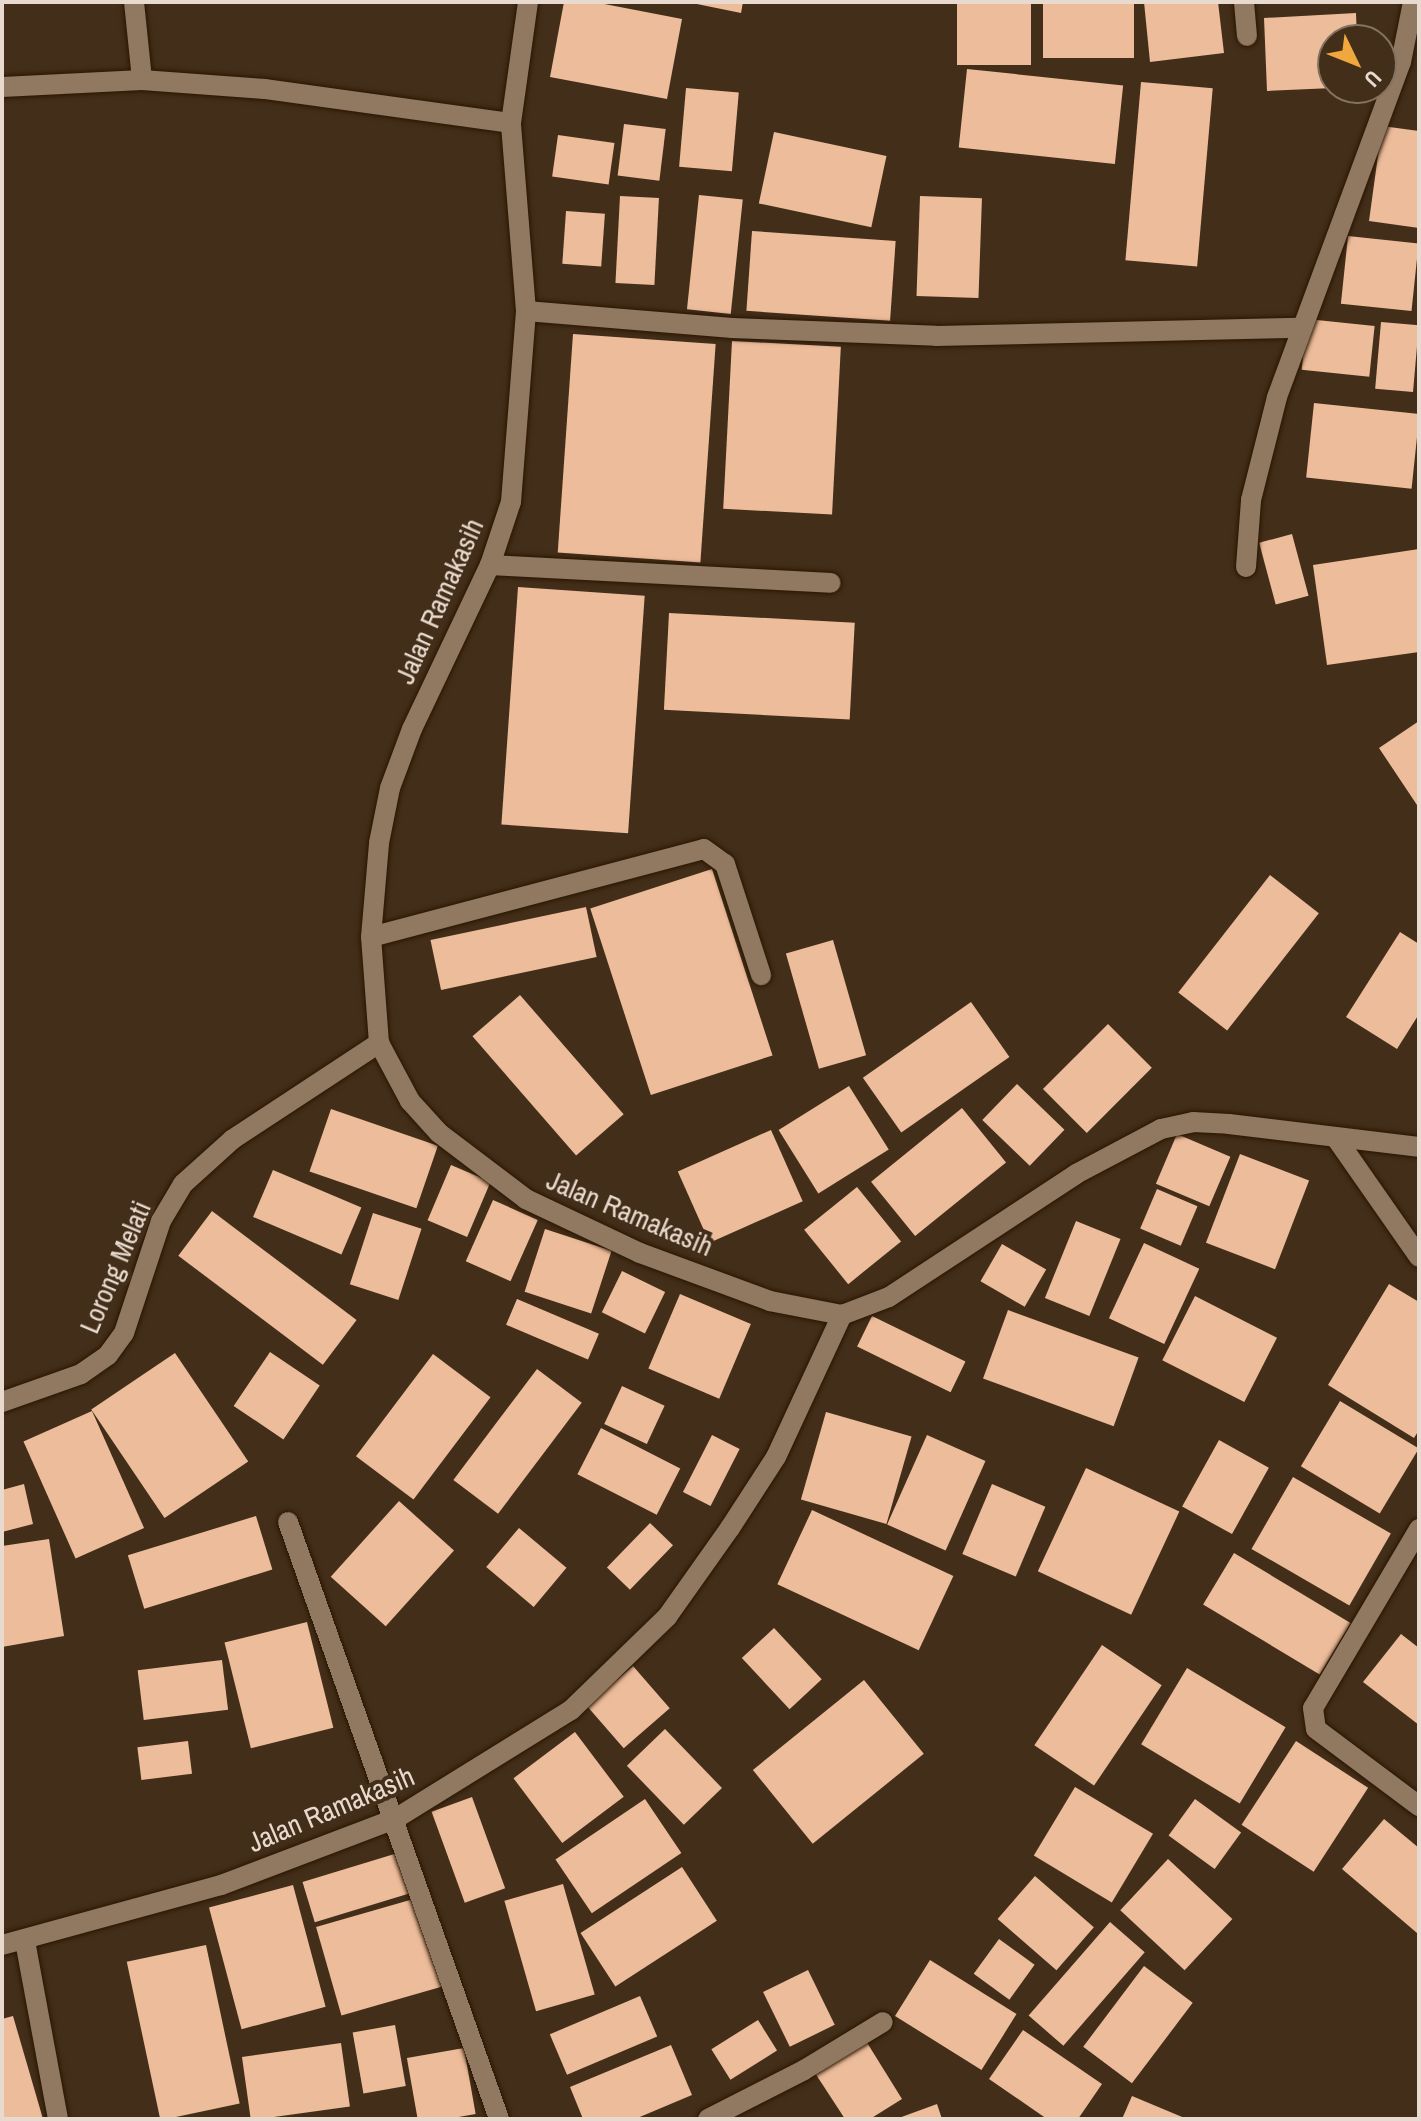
<!DOCTYPE html>
<style>
body{margin:0}
#map{position:relative;width:1421px;height:2121px;overflow:hidden;background:#432e19;font-family:"Archivo Narrow",sans-serif}
div>[style]{position:absolute}
.building>*{inset:0;background:#edbc9b;transform-origin:0 0}
.roads{filter:drop-shadow(0 0 2px #291602) drop-shadow(0 0 2px #291602)}
.street>*{height:20px;margin:-10px;padding:0 10px;transform-origin:10px;border-radius:10px;background:#907861}
span{translate:-50% -50%;white-space:nowrap;text-align:center;line-height:1.15;-webkit-text-stroke:8px #432e19;paint-order:stroke}
.street-label{font-size:28px;color:#e8dace}
.frame{position:absolute;inset:0;border:4px solid #e8dace;pointer-events:none}
.north{position:absolute;left:1317px;top:24px;width:80px;height:80px;box-sizing:border-box;background:#432e19;border:2px solid #857361;border-radius:50%;rotate:133deg;font-size:22px;font-weight:700;line-height:32px;text-align:center;color:#e8dace}
.north::after{content:'';display:block;margin:auto;width:28px;height:36px;background:#efa73e;clip-path:polygon(50% 0,100% 100%,50% 72%,0 100%)}
</style>
<div id="map">
<div class="building">
<i style="clip-path:polygon(564px 2px,594px 2px,682px 19px,667px 99px,550px 77px)"></i>
<i style="clip-path:polygon(687px 2px,743px 2px,741px 13px)"></i>
<i style="left:957px;top:2px;width:74px;height:63px"></i>
<i style="left:1043px;top:2px;width:91px;height:56px"></i>
<i style="clip-path:polygon(1144px 2px,1218px 2px,1224px 53px,1150px 62px)"></i>
<i style="clip-path:polygon(1356px 13px,1357px 40px,1333px 40px,1333px 88px,1267px 91px,1264px 18px)"></i>
<i style="left:967px;top:69px;width:157px;height:79px;rotate:6deg"></i>
<i style="left:1141px;top:82px;width:72px;height:179px;rotate:5deg"></i>
<i style="left:686px;top:88px;width:53px;height:79px;rotate:5deg"></i>
<i style="left:624px;top:124px;width:42px;height:52px;rotate:7deg"></i>
<i style="clip-path:polygon(1382px 126px,1419px 131px,1419px 228px,1369px 221px)"></i>
<i style="left:774px;top:132px;width:115px;height:73px;rotate:12deg"></i>
<i style="left:558px;top:135px;width:57px;height:42px;rotate:8deg"></i>
<i style="left:699px;top:195px;width:44px;height:115px;rotate:6deg"></i>
<i style="left:620px;top:196px;width:39px;height:87px;rotate:3deg"></i>
<i style="left:920px;top:196px;width:62px;height:100px;rotate:2deg"></i>
<i style="left:566px;top:211px;width:39px;height:53px;rotate:4deg"></i>
<i style="left:752px;top:231px;width:144px;height:80px;rotate:4deg"></i>
<i style="left:1348px;top:236px;width:71px;height:68px;rotate:6deg"></i>
<i style="left:1307px;top:319px;width:68px;height:51px;rotate:6deg"></i>
<i style="left:1381px;top:322px;width:38px;height:67px;rotate:5deg"></i>
<i style="left:573px;top:334px;width:143px;height:219px;rotate:4deg"></i>
<i style="left:732px;top:341px;width:109px;height:168px;rotate:3deg"></i>
<i style="left:1314px;top:403px;width:106px;height:75px;rotate:6deg"></i>
<i style="left:1292px;top:534px;width:64px;height:34px;rotate:75deg"></i>
<i style="clip-path:polygon(1419px 549px,1419px 652px,1327px 665px,1313px 565px)"></i>
<i style="left:518px;top:587px;width:127px;height:238px;rotate:4deg"></i>
<i style="left:669px;top:613px;width:186px;height:97px;rotate:3deg"></i>
<i style="clip-path:polygon(1419px 721px,1419px 808px,1379px 748px)"></i>
<i style="left:712px;top:869px;width:196px;height:128px;rotate:72deg"></i>
<i style="left:1270px;top:875px;width:62px;height:149px;rotate:38deg"></i>
<i style="left:586px;top:907px;width:51px;height:159px;rotate:78deg"></i>
<i style="clip-path:polygon(1400px 932px,1419px 944px,1419px 1014px,1397px 1049px,1346px 1017px)"></i>
<i style="left:833px;top:940px;width:120px;height:49px;rotate:74deg"></i>
<i style="left:520px;top:995px;width:158px;height:63px;rotate:49deg"></i>
<i style="left:971px;top:1002px;width:67px;height:132px;rotate:55deg"></i>
<i style="left:1108px;top:1024px;width:62px;height:92px;rotate:45deg"></i>
<i style="left:1017px;top:1084px;width:66px;height:50px;rotate:44deg"></i>
<i style="left:849px;top:1086px;width:75px;height:83px;rotate:58deg"></i>
<i style="left:962px;top:1108px;width:70px;height:117px;rotate:51deg"></i>
<i style="left:331px;top:1109px;width:113px;height:66px;rotate:19deg"></i>
<i style="left:771px;top:1130px;width:78px;height:102px;rotate:66deg"></i>
<i style="left:1177px;top:1134px;width:58px;height:54px;rotate:23deg"></i>
<i style="left:1240px;top:1154px;width:74px;height:95px;rotate:21deg"></i>
<i style="left:451px;top:1165px;width:43px;height:60px;rotate:23deg"></i>
<i style="left:273px;top:1170px;width:96px;height:51px;rotate:23deg"></i>
<i style="left:857px;top:1187px;width:70px;height:68px;rotate:51deg"></i>
<i style="left:1157px;top:1189px;width:44px;height:43px;rotate:23deg"></i>
<i style="left:493px;top:1200px;width:49px;height:67px;rotate:24deg"></i>
<i style="left:212px;top:1211px;width:181px;height:56px;rotate:37deg"></i>
<i style="left:373px;top:1213px;width:51px;height:75px;rotate:18deg"></i>
<i style="left:1076px;top:1221px;width:48px;height:83px;rotate:22deg"></i>
<i style="left:545px;top:1229px;width:70px;height:66px;rotate:18deg"></i>
<i style="left:1144px;top:1243px;width:61px;height:83px;rotate:25deg"></i>
<i style="left:1002px;top:1244px;width:51px;height:43px;rotate:30deg"></i>
<i style="left:622px;top:1271px;width:48px;height:46px;rotate:26deg"></i>
<i style="clip-path:polygon(1389px 1284px,1419px 1302px,1419px 1430px,1414px 1438px,1328px 1385px)"></i>
<i style="left:680px;top:1294px;width:77px;height:81px;rotate:23deg"></i>
<i style="left:1195px;top:1296px;width:92px;height:72px;rotate:27deg"></i>
<i style="left:517px;top:1299px;width:89px;height:28px;rotate:23deg"></i>
<i style="left:1008px;top:1310px;width:139px;height:73px;rotate:20deg"></i>
<i style="left:872px;top:1316px;width:104px;height:34px;rotate:26deg"></i>
<i style="left:270px;top:1352px;width:60px;height:65px;rotate:34deg"></i>
<i style="left:175px;top:1353px;width:131px;height:101px;rotate:56deg"></i>
<i style="left:433px;top:1354px;width:72px;height:128px;rotate:37deg"></i>
<i style="left:537px;top:1369px;width:56px;height:139px;rotate:37deg"></i>
<i style="left:622px;top:1386px;width:47px;height:42px;rotate:25deg"></i>
<i style="left:1340px;top:1401px;width:92px;height:76px;rotate:31deg"></i>
<i style="left:92px;top:1411px;width:128px;height:75px;rotate:66deg"></i>
<i style="left:826px;top:1412px;width:89px;height:91px;rotate:16deg"></i>
<i style="left:601px;top:1428px;width:89px;height:52px;rotate:27deg"></i>
<i style="left:712px;top:1435px;width:31px;height:64px;rotate:27deg"></i>
<i style="left:927px;top:1435px;width:64px;height:98px;rotate:24deg"></i>
<i style="left:1219px;top:1440px;width:57px;height:76px;rotate:29deg"></i>
<i style="left:1086px;top:1468px;width:103px;height:114px;rotate:25deg"></i>
<i style="left:1293px;top:1477px;width:113px;height:83px;rotate:30deg"></i>
<i style="clip-path:polygon(24px 1484px,33px 1524px,2px 1532px,2px 1490px)"></i>
<i style="left:992px;top:1484px;width:58px;height:76px;rotate:23deg"></i>
<i style="left:399px;top:1501px;width:74px;height:102px;rotate:42deg"></i>
<i style="left:812px;top:1510px;width:156px;height:82px;rotate:25deg"></i>
<i style="left:256px;top:1516px;width:56px;height:134px;rotate:73deg"></i>
<i style="left:650px;top:1523px;width:32px;height:62px;rotate:44deg"></i>
<i style="left:519px;top:1528px;width:62px;height:51px;rotate:40deg"></i>
<i style="clip-path:polygon(49px 1539px,64px 1636px,2px 1647px,2px 1546px)"></i>
<i style="left:1234px;top:1553px;width:136px;height:60px;rotate:31deg"></i>
<i style="left:307px;top:1622px;width:109px;height:85px;rotate:76deg"></i>
<i style="left:774px;top:1628px;width:70px;height:44px;rotate:47deg"></i>
<i style="clip-path:polygon(1401px 1634px,1419px 1648px,1419px 1725px,1363px 1682px)"></i>
<i style="left:1102px;top:1645px;width:72px;height:121px;rotate:34deg"></i>
<i style="left:222px;top:1660px;width:50px;height:85px;rotate:83deg"></i>
<i style="left:633px;top:1666px;width:56px;height:61px;rotate:49deg"></i>
<i style="left:1187px;top:1668px;width:115px;height:89px;rotate:31deg"></i>
<i style="left:864px;top:1680px;width:95px;height:143px;rotate:51deg"></i>
<i style="left:665px;top:1729px;width:82px;height:53px;rotate:46deg"></i>
<i style="left:575px;top:1732px;width:81px;height:77px;rotate:53deg"></i>
<i style="left:188px;top:1741px;width:33px;height:51px;rotate:83deg"></i>
<i style="left:1296px;top:1741px;width:86px;height:100px;rotate:33deg"></i>
<i style="left:1075px;top:1787px;width:91px;height:80px;rotate:31deg"></i>
<i style="left:472px;top:1797px;width:97px;height:43px;rotate:70deg"></i>
<i style="left:645px;top:1799px;width:65px;height:108px;rotate:56deg"></i>
<i style="left:1195px;top:1799px;width:57px;height:45px;rotate:36deg"></i>
<i style="clip-path:polygon(1384px 1819px,1419px 1848px,1417px 1933px,1342px 1869px)"></i>
<i style="left:401px;top:1852px;width:42px;height:103px;rotate:73deg"></i>
<i style="left:1168px;top:1859px;width:88px;height:70px;rotate:43deg"></i>
<i style="left:682px;top:1867px;width:64px;height:121px;rotate:57deg"></i>
<i style="left:1035px;top:1876px;width:78px;height:57px;rotate:41deg"></i>
<i style="left:563px;top:1884px;width:115px;height:61px;rotate:74deg"></i>
<i style="left:293px;top:1885px;width:126px;height:87px;rotate:75deg"></i>
<i style="left:417px;top:1898px;width:92px;height:105px;rotate:74deg"></i>
<i style="left:1110px;top:1922px;width:46px;height:124px;rotate:41deg"></i>
<i style="left:999px;top:1939px;width:44px;height:43px;rotate:36deg"></i>
<i style="left:206px;top:1945px;width:162px;height:81px;rotate:78deg"></i>
<i style="left:930px;top:1960px;width:102px;height:66px;rotate:32deg"></i>
<i style="left:1144px;top:1966px;width:61px;height:101px;rotate:37deg"></i>
<i style="left:808px;top:1970px;width:61px;height:50px;rotate:64deg"></i>
<i style="left:640px;top:1996px;width:44px;height:98px;rotate:67deg"></i>
<i style="clip-path:polygon(13px 2016px,43px 2119px,2px 2119px,2px 2019px)"></i>
<i style="left:758px;top:2020px;width:36px;height:55px;rotate:58deg"></i>
<i style="left:395px;top:2025px;width:62px;height:43px;rotate:80deg"></i>
<i style="clip-path:polygon(1023px 2030px,1102px 2084px,1078px 2119px,1047px 2119px,989px 2079px)"></i>
<i style="clip-path:polygon(866px 2041px,902px 2099px,870px 2119px,845px 2119px,815px 2073px)"></i>
<i style="left:341px;top:2043px;width:64px;height:100px;rotate:82deg"></i>
<i style="clip-path:polygon(671px 2045px,692px 2095px,635px 2119px,583px 2119px,570px 2087px)"></i>
<i style="left:464px;top:2048px;width:67px;height:58px;rotate:80deg"></i>
<i style="clip-path:polygon(1132px 2096px,1187px 2119px,1122px 2119px)"></i>
<i style="clip-path:polygon(937px 2104px,942px 2119px,896px 2119px)"></i>
</div>
<div class="roads">
<div class="street">
<i style="left:134px;top:2px;width:78px;rotate:84.1deg"></i>
<i style="left:1244px;top:2px;width:34px;rotate:85deg"></i>
<i style="left:2px;top:87px;width:140px;rotate:-2.9deg"></i>
<i style="left:142px;top:80px;width:123px;rotate:4.2deg"></i>
<i style="left:265px;top:89px;width:248px;rotate:7.9deg"></i>
<i style="left:526px;top:311px;width:207px;rotate:4.7deg"></i>
<i style="left:732px;top:328px;width:204px;rotate:2.2deg"></i>
<i style="left:936px;top:336px;width:363px;rotate:-1.3deg"></i>
<i style="left:490px;top:565px;width:341px;rotate:3deg"></i>
<i style="left:1246px;top:567px;width:67px;rotate:-85.7deg"></i>
<i style="left:1251px;top:500px;width:106px;rotate:-75.8deg"></i>
<i style="left:1277px;top:397px;width:357px;rotate:-69.7deg"></i>
<i style="left:1401px;top:62px;width:61px;rotate:-78.7deg"></i>
<i style="left:371px;top:937px;width:344px;rotate:-14.8deg"></i>
<i style="left:704px;top:849px;width:26px;rotate:36deg"></i>
<i style="left:725px;top:864px;width:117px;rotate:72deg"></i>
<i style="left:1336px;top:1138px;width:145px;rotate:55.1deg"></i>
<i style="left:842px;top:1315px;width:50px;rotate:-21deg"></i>
<i style="left:889px;top:1297px;width:224px;rotate:-33.3deg"></i>
<i style="left:1076px;top:1174px;width:96px;rotate:-27.9deg"></i>
<i style="left:1161px;top:1129px;width:33px;rotate:-12deg"></i>
<i style="left:1193px;top:1122px;width:36px;rotate:3deg"></i>
<i style="left:1229px;top:1124px;width:191px;rotate:6.9deg"></i>
<i style="left:2px;top:1402px;width:84px;rotate:-19.5deg"></i>
<i style="left:81px;top:1374px;width:33px;rotate:-35deg"></i>
<i style="left:108px;top:1355px;width:27px;rotate:-54deg"></i>
<i style="left:124px;top:1333px;width:118px;rotate:-71.7deg"></i>
<i style="left:161px;top:1221px;width:43px;rotate:-59.3deg"></i>
<i style="left:183px;top:1184px;width:67px;rotate:-42deg"></i>
<i style="left:233px;top:1139px;width:175px;rotate:-33.3deg"></i>
<i style="left:288px;top:1522px;width:633px;rotate:70.53deg"></i>
<i style="left:1419px;top:1529px;width:208px;rotate:120.6deg"></i>
<i style="left:1313px;top:1708px;width:21px;rotate:82deg"></i>
<i style="left:1316px;top:1729px;width:129px;rotate:36.8deg"></i>
<i style="left:25px;top:1941px;width:181px;rotate:79.5deg"></i>
<i style="left:2px;top:1945px;width:227px;rotate:-15.3deg"></i>
<i style="left:221px;top:1885px;width:186px;rotate:-20.8deg"></i>
<i style="left:395px;top:1819px;width:207px;rotate:-31.8deg"></i>
<i style="left:571px;top:1710px;width:134px;rotate:-44.1deg"></i>
<i style="left:667px;top:1617px;width:109px;rotate:-54.7deg"></i>
<i style="left:730px;top:1528px;width:85px;rotate:-57.1deg"></i>
<i style="left:776px;top:1457px;width:157px;rotate:-65.1deg"></i>
<i style="left:842px;top:1315px;width:73px;rotate:-169deg"></i>
<i style="left:770px;top:1301px;width:139px;rotate:-159.7deg"></i>
<i style="left:640px;top:1253px;width:126px;rotate:-154.7deg"></i>
<i style="left:526px;top:1199px;width:109px;rotate:-142.8deg"></i>
<i style="left:439px;top:1133px;width:43px;rotate:-132.2deg"></i>
<i style="left:410px;top:1101px;width:66px;rotate:-118.1deg"></i>
<i style="left:379px;top:1043px;width:106px;rotate:-94.3deg"></i>
<i style="left:371px;top:937px;width:94px;rotate:-85.1deg"></i>
<i style="left:379px;top:843px;width:56px;rotate:-78.7deg"></i>
<i style="left:390px;top:788px;width:63px;rotate:-69.6deg"></i>
<i style="left:412px;top:729px;width:182px;rotate:-64.6deg"></i>
<i style="left:490px;top:565px;width:66px;rotate:-71.6deg"></i>
<i style="left:511px;top:502px;width:192px;rotate:-85.5deg"></i>
<i style="left:526px;top:311px;width:189px;rotate:-94.6deg"></i>
<i style="left:511px;top:123px;width:122px;rotate:-82deg"></i>
<i style="left:708px;top:2119px;width:108px;rotate:-27deg"></i>
<i style="left:804px;top:2070px;width:92px;rotate:-31.3deg"></i>
</div>
</div>
<div class="street-label">
<span style="left:439px;top:601px;rotate:-66deg">Jalan Ramakasih</span>
<span style="left:630px;top:1213px;rotate:23deg">Jalan Ramakasih</span>
<span style="left:115px;top:1267px;rotate:-67deg">Lorong Melati</span>
<span style="left:331px;top:1809px;rotate:-23deg">Jalan Ramakasih</span>
</div>
<div class="frame"></div>
<div class="north">U</div>
</div>
